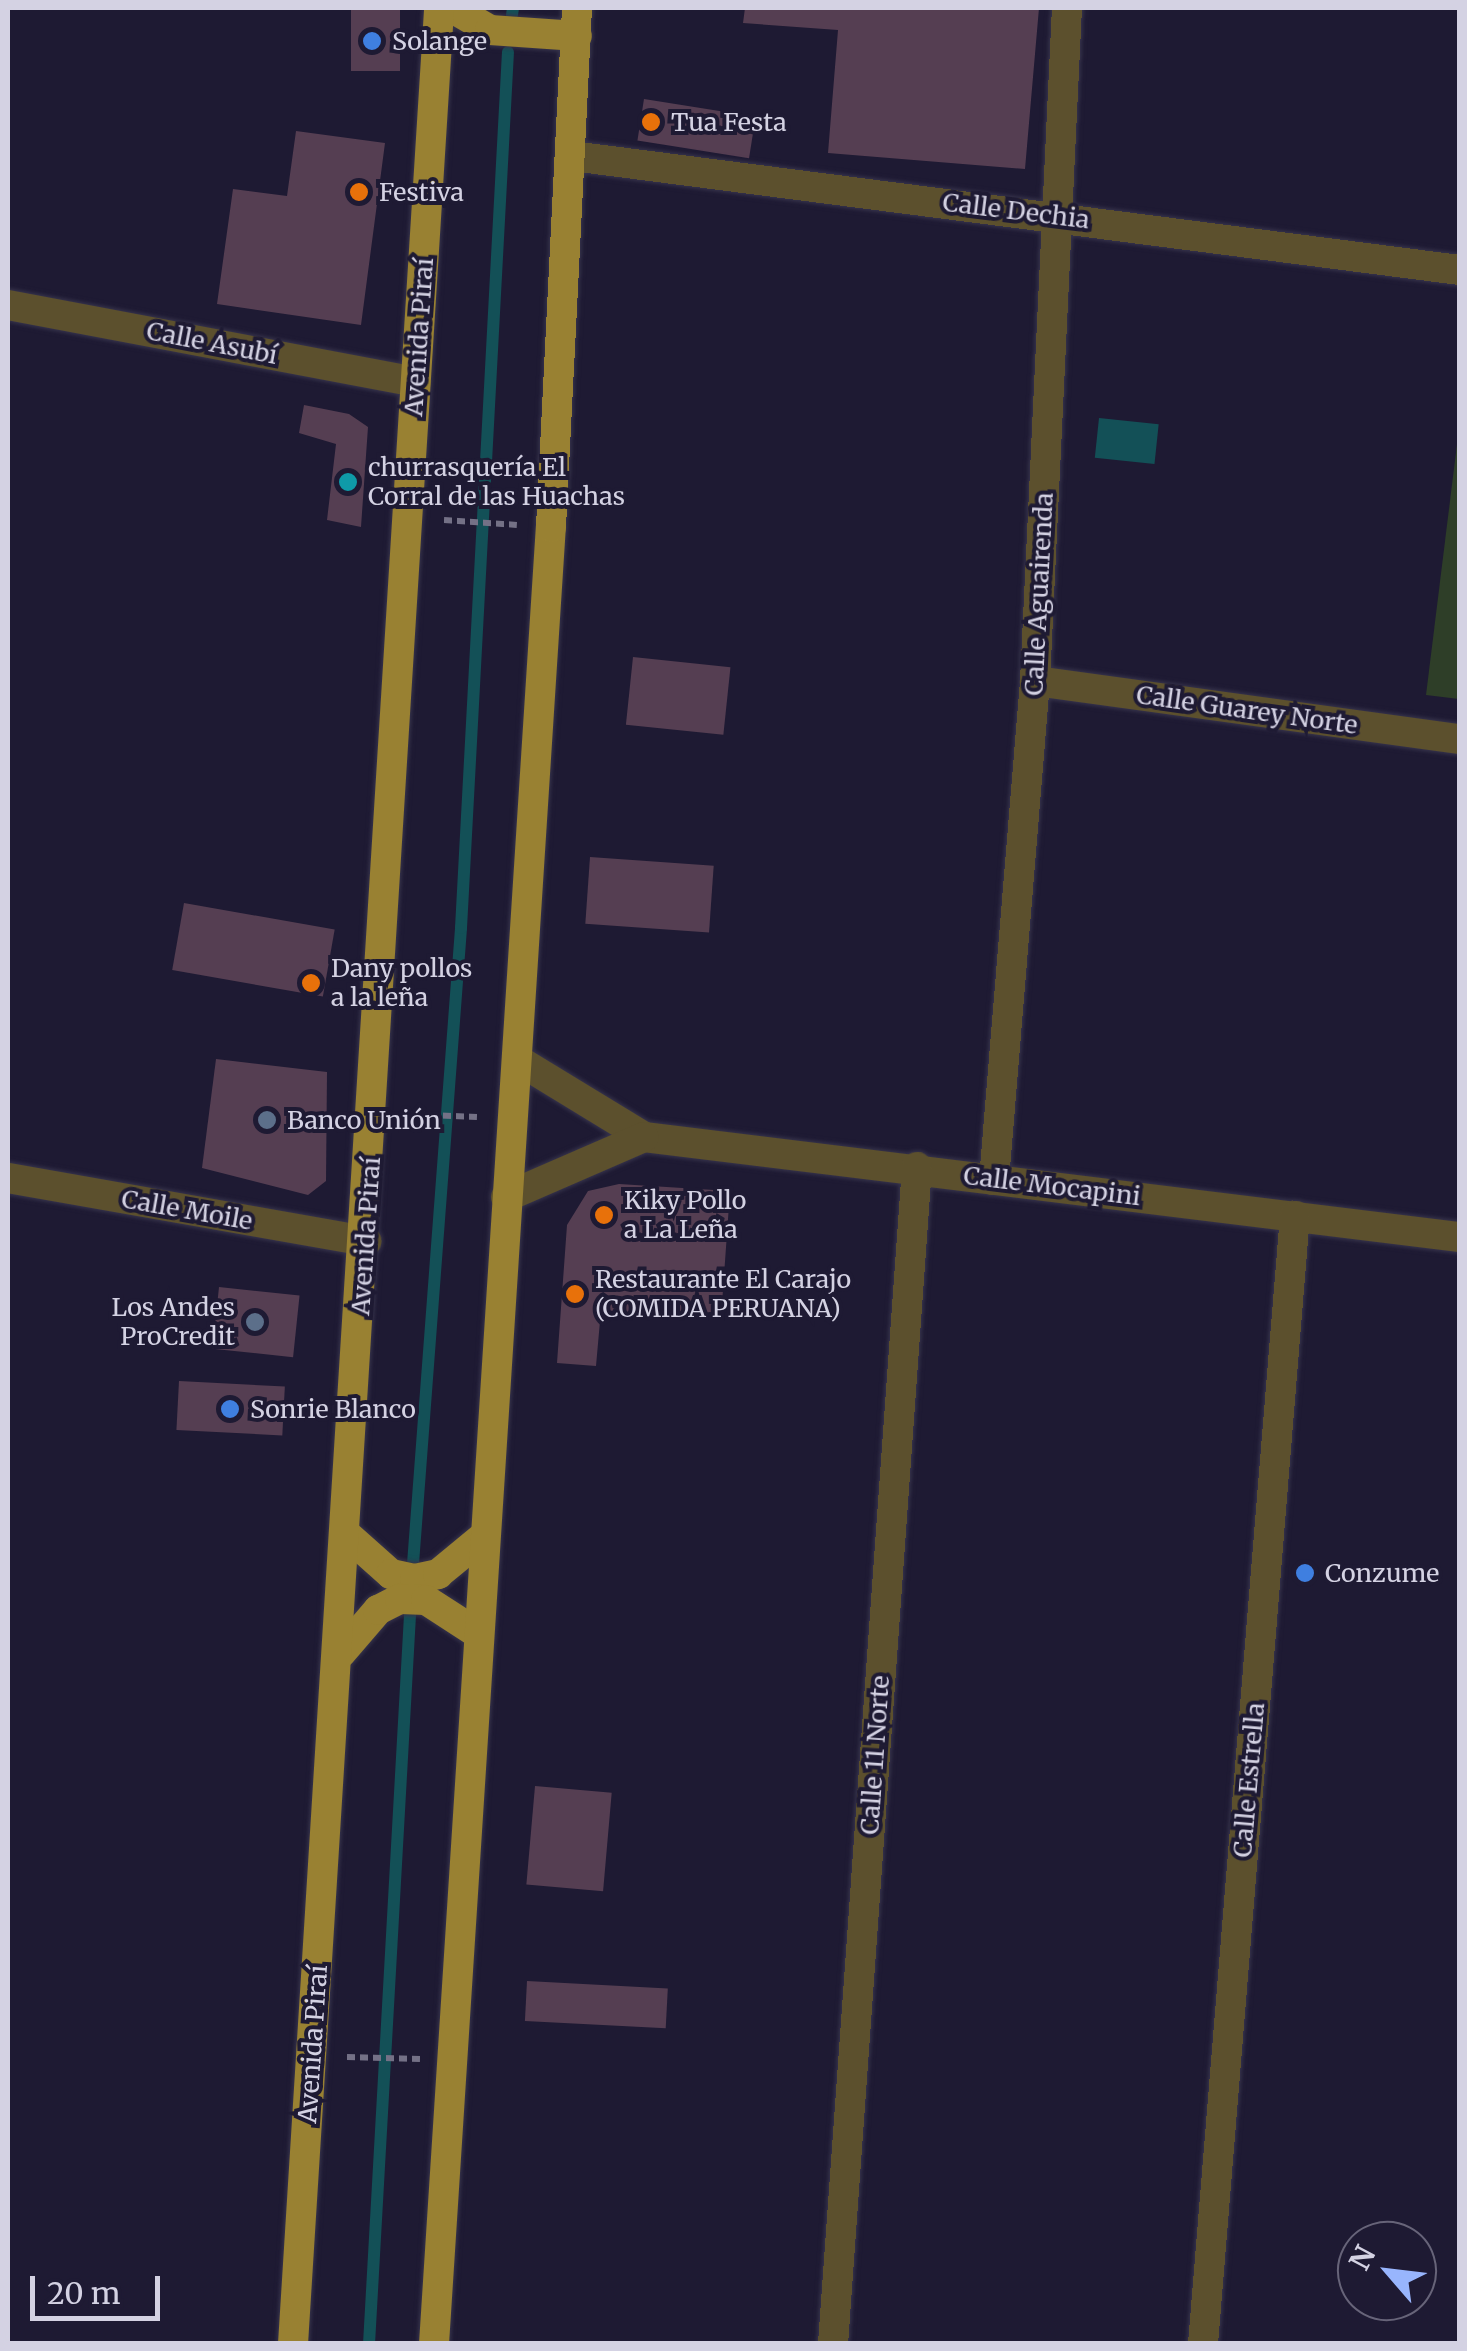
<!DOCTYPE html>
<meta charset="utf-8">
<style>
body{margin:0}
#map{position:relative;width:1467px;height:2351px;overflow:hidden;background:#1e1a33;font-family:Merriweather,serif}
div>[style]{position:absolute}
.green>*{inset:0;background:#2e3e28}
.water>*{inset:0;background:#135057;transform-origin:0 0}
.stream>*{height:12px;margin:-6px;padding:0 6px;transform-origin:6px;border-radius:6px;background:#135057}
.building>*{inset:0;background:#553e52;transform-origin:0 0}
.path>*{height:6px;margin-top:-3px;transform-origin:0;background:repeating-linear-gradient(90deg,#747186 0 8px,transparent 0 13px)}
.roads{filter:drop-shadow(0 0 2px #37344c) drop-shadow(0 0 2px #37344c)}
.minor>*{height:30px;margin:-15px;padding:0 15px;transform-origin:15px;border-radius:15px;background:#5c502d}
.major>*{height:30px;margin:-15px;padding:0 15px;transform-origin:15px;border-radius:15px;background:#998132}
.dots>*{width:28px;height:28px;translate:-50% -50%;box-sizing:border-box;border:5px solid #1e1a33;border-radius:50%}
span{translate:-50% -50%;white-space:nowrap;text-align:center;line-height:1.15;-webkit-text-stroke:8px #1e1a33;paint-order:stroke}
.poi-label{font-size:25px;color:#d4d2e3}
.left{translate:0 -50%;text-align:left}
.right{translate:-100% -50%;text-align:right}
.street-label{font-size:25px;color:#d4d2e3}
.frame{position:absolute;inset:0;border:10px solid #d4d2e3;pointer-events:none}
.north{position:absolute;left:1337px;top:2221px;width:100px;height:100px;box-sizing:border-box;background:#1e1a33;border:2px solid #676479;border-radius:50%;rotate:298deg;font-size:28px;font-weight:700;line-height:40px;text-align:center;color:#d4d2e3}
.north::after{content:'';display:block;margin:auto;width:35px;height:45px;background:#98b5fd;clip-path:polygon(50% 0,100% 100%,50% 72%,0 100%)}
.scale{position:absolute;left:30px;top:2276px;width:130px;height:45px;box-sizing:border-box;border:5px solid #d4d2e3;border-top:0;padding-left:12px;font-size:30px;line-height:35px;white-space:nowrap;color:#d4d2e3;-webkit-text-stroke:8px #1e1a33;paint-order:stroke}
</style>
<div id="map">
<div class="green">
<i style="clip-path:polygon(1459px 428px,1460px 699px,1459px 699px,1426px 695px)"></i>
</div>
<div class="water">
<i style="left:1099px;top:418px;width:60px;height:40px;rotate:6deg"></i>
</div>
<div class="stream">
<i style="left:512px;top:15px;width:7px;rotate:-82deg"></i>
<i style="left:412px;top:1577px;width:651px;rotate:-85.68deg"></i>
<i style="left:461px;top:928px;width:877px;rotate:-86.93deg"></i>
<i style="left:369px;top:2344px;width:748px;rotate:-86.78deg"></i>
</div>
<div class="building">
<i style="left:351px;top:8px;width:49px;height:63px"></i>
<i style="clip-path:polygon(745px 8px,1039px 8px,1025px 169px,828px 153px,838px 30px,743px 23px)"></i>
<i style="left:644px;top:99px;width:113px;height:42px;rotate:9deg"></i>
<i style="clip-path:polygon(296px 131px,385px 143px,361px 325px,217px 304px,233px 189px,287px 196px)"></i>
<i style="clip-path:polygon(304px 405px,349px 414px,368px 427px,361px 527px,327px 520px,336px 444px,299px 433px)"></i>
<i style="left:633px;top:657px;width:98px;height:68px;rotate:6deg"></i>
<i style="left:590px;top:857px;width:124px;height:67px;rotate:4deg"></i>
<i style="left:184px;top:903px;width:153px;height:68px;rotate:10deg"></i>
<i style="clip-path:polygon(216px 1059px,327px 1072px,326px 1181px,308px 1195px,202px 1168px)"></i>
<i style="clip-path:polygon(619px 1184px,730px 1191px,721px 1318px,601px 1310px,596px 1366px,557px 1363px,567px 1225px,588px 1191px)"></i>
<i style="left:219px;top:1287px;width:81px;height:62px;rotate:6deg"></i>
<i style="left:179px;top:1381px;width:106px;height:49px;rotate:3deg"></i>
<i style="left:535px;top:1786px;width:77px;height:99px;rotate:5deg"></i>
<i style="left:527px;top:1981px;width:141px;height:40px;rotate:3deg"></i>
</div>
<div class="path">
<i style="left:444px;top:520px;width:73px;rotate:3.9deg"></i>
<i style="left:404px;top:1114px;width:73px;rotate:2.4deg"></i>
<i style="left:347px;top:2057px;width:73px;rotate:1.6deg"></i>
</div>
<div class="roads">
<div class="minor">
<i style="left:572px;top:156px;width:895px;rotate:7.32deg"></i>
<i style="left:8px;top:305px;width:415px;rotate:10.7deg"></i>
<i style="left:1035px;top:681px;width:429px;rotate:7.8deg"></i>
<i style="left:518px;top:1060px;width:148px;rotate:31.4deg"></i>
<i style="left:644px;top:1137px;width:822px;rotate:6.99deg"></i>
<i style="left:8px;top:1178px;width:364px;rotate:10deg"></i>
<i style="left:994px;top:1180px;width:501px;rotate:-85.3deg"></i>
<i style="left:1035px;top:681px;width:674px;rotate:-87.28deg"></i>
<i style="left:506px;top:1197px;width:150px;rotate:-23.5deg"></i>
<i style="left:833px;top:2344px;width:1180px;rotate:-85.92deg"></i>
<i style="left:1203px;top:2344px;width:1132px;rotate:-85.34deg"></i>
</div>
<div class="major">
<i style="left:452px;top:8px;width:44px;rotate:30.1deg"></i>
<i style="left:490px;top:30px;width:87px;rotate:3.9deg"></i>
<i style="left:347px;top:1535px;width:59px;rotate:41.6deg"></i>
<i style="left:391px;top:1574px;width:25px;rotate:12deg"></i>
<i style="left:415px;top:1579px;width:24px;rotate:-12deg"></i>
<i style="left:438px;top:1574px;width:58px;rotate:-39.4deg"></i>
<i style="left:341px;top:1653px;width:57px;rotate:-49.3deg"></i>
<i style="left:378px;top:1610px;width:25px;rotate:-27deg"></i>
<i style="left:400px;top:1599px;width:26px;rotate:2deg"></i>
<i style="left:426px;top:1600px;width:61px;rotate:32.9deg"></i>
<i style="left:293px;top:2344px;width:2341px;rotate:-86.42deg"></i>
<i style="left:434px;top:2344px;width:1821px;rotate:-86.32deg"></i>
<i style="left:551px;top:527px;width:520px;rotate:-87.13deg"></i>
</div>
</div>
<div class="dots">
<i style="left:372px;top:41px;background:#3f7fe0"></i>
<i style="left:651px;top:122px;background:#e8710a"></i>
<i style="left:359px;top:192px;background:#e8710a"></i>
<i style="left:348px;top:482px;background:#0f9aa8"></i>
<i style="left:311px;top:983px;background:#e8710a"></i>
<i style="left:267px;top:1120px;background:#5c6f8a"></i>
<i style="left:604px;top:1215px;background:#e8710a"></i>
<i style="left:575px;top:1294px;background:#e8710a"></i>
<i style="left:255px;top:1322px;background:#5c6f8a"></i>
<i style="left:230px;top:1409px;background:#3f7fe0"></i>
<i style="left:1305px;top:1573px;background:#3f7fe0"></i>
</div>
<div class="poi-label">
<span class="left" style="left:392px;top:41px">Solange</span>
<span class="left" style="left:671px;top:122px">Tua Festa</span>
<span class="left" style="left:379px;top:192px">Festiva</span>
<span class="left" style="left:368px;top:482px">churrasquería El<br>Corral de las Huachas</span>
<span class="left" style="left:331px;top:983px">Dany pollos<br>a la leña</span>
<span class="left" style="left:287px;top:1120px">Banco Unión</span>
<span class="left" style="left:624px;top:1215px">Kiky Pollo<br>a La Leña</span>
<span class="left" style="left:595px;top:1294px">Restaurante El Carajo<br>(COMIDA PERUANA)</span>
<span class="right" style="left:235px;top:1322px">Los Andes<br>ProCredit</span>
<span class="left" style="left:250px;top:1409px">Sonrie Blanco</span>
<span class="left" style="left:1325px;top:1573px">Conzume</span>
</div>
<div class="street-label">
<span style="left:1016px;top:211px;rotate:7deg">Calle Dechia</span>
<span style="left:419px;top:337px;rotate:-86deg">Avenida Piraí</span>
<span style="left:212px;top:343px;rotate:11deg">Calle Asubí</span>
<span style="left:1039px;top:594px;rotate:-87deg">Calle Aguairenda</span>
<span style="left:1247px;top:710px;rotate:8deg">Calle Guarey Norte</span>
<span style="left:1052px;top:1186px;rotate:7deg">Calle Mocapini</span>
<span style="left:187px;top:1210px;rotate:10deg">Calle Moile</span>
<span style="left:366px;top:1236px;rotate:-86deg">Avenida Piraí</span>
<span style="left:875px;top:1755px;rotate:-86deg">Calle 11 Norte</span>
<span style="left:1249px;top:1780px;rotate:-85deg">Calle Estrella</span>
<span style="left:313px;top:2044px;rotate:-86deg">Avenida Piraí</span>
</div>
<div class="frame"></div>
<div class="north">N</div>
<div class="scale">20 m</div>
</div>
